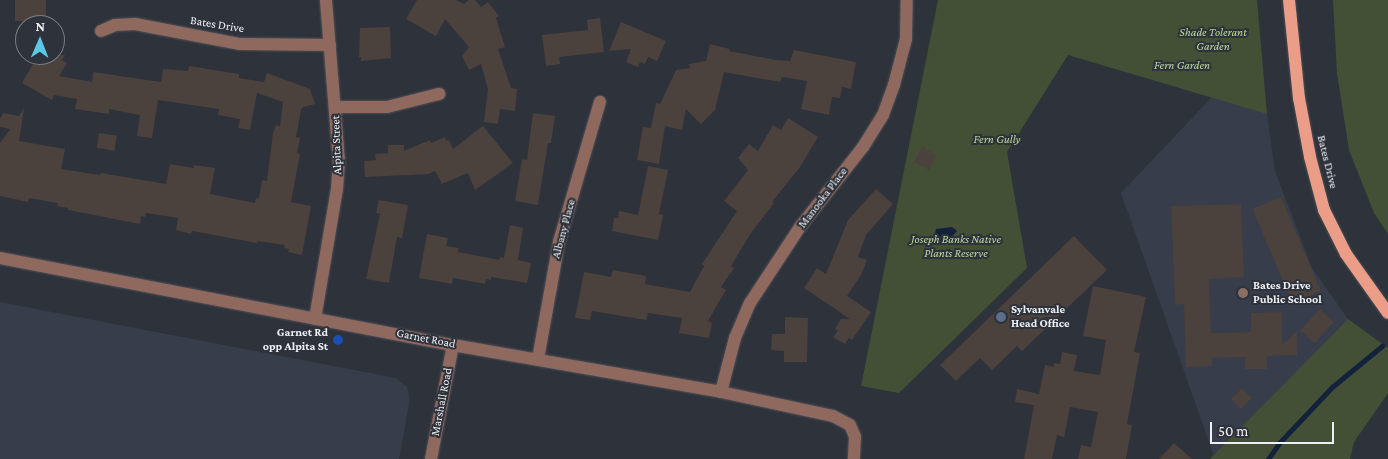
<!DOCTYPE html>
<style>
body{margin:0}
#map{position:relative;width:1388px;height:459px;overflow:hidden;background:#2e323a;font-family:"Crimson Pro",serif}
div>[style]{position:absolute}
.built>*{inset:0;background:#373d4a}
.green>*{inset:0;background:#445035}
.water>*{inset:0;background:#12213c}
.stream>*{height:5px;margin:-2.5px;padding:0 2.5px;transform-origin:2.5px;border-radius:2.5px;background:#12213c}
.building>*{inset:0;background:#4b413d;transform-origin:0 0}
.roads{filter:drop-shadow(0 0 1px #4d5058) drop-shadow(0 0 1px #4d5058)}
.minor>*{height:12px;margin:-6px;padding:0 6px;transform-origin:6px;border-radius:6px;background:#8f695e}
.major>*{height:12px;margin:-6px;padding:0 6px;transform-origin:6px;border-radius:6px;background:#eb9d88}
.dots>*{width:14px;height:14px;translate:-50% -50%;box-sizing:border-box;border:2px solid #2e323a;border-radius:50%}
span{translate:-50% -50%;white-space:nowrap;text-align:center;line-height:1.15;-webkit-text-stroke:4px #2e323a;paint-order:stroke}
.street-label{font-size:12px;color:#eef0f5}
.park-label{font-size:12px;color:#bdd99c;font-style:italic}
.poi-label{font-size:12px;color:#eef0f5;font-weight:700}
.left{translate:0 -50%;text-align:left}
.right{translate:-100% -50%;text-align:right}
.north{position:absolute;left:15px;top:15px;width:50px;height:50px;box-sizing:border-box;background:#2e323a;border:1px solid #7b7e85;border-radius:50%;rotate:1deg;font-size:14px;font-weight:700;line-height:20px;text-align:center;color:#eef0f5}
.north::after{content:'';display:block;margin:auto;width:18px;height:22px;background:#5ac8e6;clip-path:polygon(50% 0,100% 100%,50% 72%,0 100%)}
.scale{position:absolute;left:1210px;top:422px;width:124px;height:22px;box-sizing:border-box;border:2px solid #eef0f5;border-top:0;padding-left:6px;font-size:15px;line-height:18px;white-space:nowrap;color:#eef0f5;-webkit-text-stroke:4px #2e323a;paint-order:stroke}
</style>
<div id="map">
<div class="built">
<i style="clip-path:polygon(1212px 97px,1267px 114px,1275px 171px,1312px 268px,1348px 319px,1214px 456px,1121px 193px)"></i>
<i style="clip-path:polygon(0 302px,396px 378px,407px 387px,410px 399px,399px 459px,0 459px)"></i>
</div>
<div class="green">
<i style="clip-path:polygon(938px 0,1257px 0,1267px 114px,1068px 55px,1007px 152px,1027px 268px,899px 393px,861px 386px)"></i>
<i style="clip-path:polygon(1333px 0,1388px 0,1388px 234px,1374px 213px,1349px 150px,1337px 73px)"></i>
<i style="clip-path:polygon(1348px 319px,1388px 348px,1388px 393px,1354px 442px,1350px 459px,1210px 459px)"></i>
</div>
<div class="water">
<i style="clip-path:polygon(952px 227px,957px 231px,949px 240px,940px 242px,934px 239px,936px 229px)"></i>
</div>
<div class="stream">
<i style="left:1268px;top:459px;width:21px;rotate:-55deg"></i>
<i style="left:1280px;top:442px;width:76px;rotate:-46.6deg"></i>
<i style="left:1332px;top:387px;width:65px;rotate:-39.4deg"></i>
</div>
<div class="building">
<i style="left:15px;top:0;width:31px;height:21px"></i>
<i style="clip-path:polygon(417px 0,456px 0,464px 4px,469px 0,475px 0,481px 7px,488px 2px,499px 16px,496px 18px,505px 47px,498px 49px,511px 88px,517px 89px,515px 111px,500px 109px,498px 124px,484px 122px,488px 89px,481px 64px,469px 70px,462px 56px,469px 47px,445px 19px,436px 36px,406px 19px)"></i>
<i style="clip-path:polygon(600px 18px,604px 52px,559px 57px,560px 64px,546px 66px,542px 35px,588px 30px,587px 20px)"></i>
<i style="clip-path:polygon(621px 22px,666px 41px,657px 61px,648px 57px,645px 64px,640px 62px,638px 67px,626px 62px,631px 49px,609px 51px)"></i>
<i style="clip-path:polygon(390px 27px,391px 58px,361px 61px,361px 57px,359px 57px,360px 28px)"></i>
<i style="clip-path:polygon(710px 44px,730px 49px,729px 51px,776px 60px,790px 61px,794px 50px,856px 62px,851px 89px,842px 87px,840px 98px,832px 97px,829px 115px,801px 109px,807px 81px,782px 77px,780px 82px,724px 72px,715px 110px,701px 124px,686px 109px,682px 130px,665px 126px,659px 164px,637px 160px,643px 127px,651px 128px,656px 103px,660px 104px,676px 70px,690px 68px,689px 64px,706px 61px)"></i>
<i style="clip-path:polygon(38px 55px,65px 55px,62px 60px,67px 63px,59px 76px,92px 82px,93px 72px,161px 82px,163px 69px,188px 71px,189px 66px,239px 74px,239px 78px,264px 82px,267px 73px,310px 89px,315px 104px,303px 107px,301px 110px,296px 137px,300px 138px,297px 153px,300px 154px,291px 202px,311px 206px,302px 255px,288px 252px,289px 249px,284px 248px,285px 245px,257px 241px,257px 243px,192px 231px,191px 234px,176px 230px,178px 218px,146px 213px,145px 217px,141px 216px,140px 224px,68px 210px,68px 208px,57px 206px,58px 203px,29px 198px,28px 202px,0 196px,0 143px,10px 129px,0 127px,0 119px,3px 113px,19px 116px,24px 108px,19px 141px,65px 149px,61px 169px,100px 175px,101px 173px,166px 184px,170px 164px,194px 168px,194px 165px,215px 168px,210px 194px,255px 203px,256px 198px,259px 198px,262px 180px,267px 181px,273px 133px,276px 125px,280px 126px,283px 102px,257px 93px,250px 130px,238px 128px,240px 119px,218px 115px,219px 109px,158px 100px,152px 138px,137px 136px,140px 115px,109px 109px,109px 114px,75px 109px,77px 99px,54px 95px,52px 100px,22px 83px)"></i>
<i style="clip-path:polygon(533px 113px,555px 116px,551px 143px,548px 143px,538px 205px,515px 201px,522px 159px,527px 160px)"></i>
<i style="clip-path:polygon(788px 118px,818px 137px,800px 167px,772px 202px,774px 203px,751px 233px,731px 266px,734px 268px,721px 287px,726px 290px,708px 321px,712px 323px,709px 338px,679px 333px,682px 318px,648px 313px,646px 320px,592px 311px,590px 320px,575px 318px,584px 272px,611px 277px,613px 270px,646px 276px,645px 284px,690px 292px,704px 266px,702px 264px,737px 211px,724px 201px,748px 170px,738px 158px,749px 144px,758px 151px,773px 125px,781px 130px)"></i>
<i style="clip-path:polygon(483px 126px,513px 163px,475px 190px,468px 173px,442px 184px,435px 171px,428px 174px,365px 177px,364px 161px,376px 160px,375px 154px,388px 153px,388px 145px,404px 145px,404px 151px,430px 140px,431px 143px,445px 137px,446px 141px,449px 140px,453px 149px)"></i>
<i style="left:99px;top:133px;width:18px;height:15px;rotate:9deg"></i>
<i style="left:922px;top:147px;width:17px;height:17px;rotate:28deg"></i>
<i style="clip-path:polygon(648px 166px,668px 170px,659px 214px,663px 215px,658px 240px,612px 231px,614px 218px,618px 218px,619px 211px,638px 215px)"></i>
<i style="clip-path:polygon(876px 189px,893px 204px,866px 235px,858px 257px,867px 260px,861px 275px,847px 296px,871px 312px,852px 340px,849px 338px,845px 344px,833px 337px,838px 331px,835px 329px,841px 319px,850px 319px,804px 288px,817px 268px,826px 274px,848px 220px)"></i>
<i style="left:1281px;top:197px;width:102px;height:31px;rotate:67deg"></i>
<i style="clip-path:polygon(379px 200px,408px 205px,402px 238px,397px 237px,389px 283px,366px 279px,380px 214px,376px 213px)"></i>
<i style="clip-path:polygon(1241px 204px,1244px 277px,1209px 279px,1211px 333px,1251px 332px,1251px 313px,1282px 312px,1282px 345px,1297px 331px,1297px 355px,1267px 356px,1267px 369px,1245px 369px,1245px 357px,1212px 358px,1212px 366px,1186px 367px,1184px 304px,1175px 305px,1171px 206px)"></i>
<i style="clip-path:polygon(510px 225px,523px 228px,518px 260px,531px 263px,527px 283px,491px 277px,491px 280px,486px 279px,485px 284px,453px 278px,452px 284px,419px 278px,427px 234px,448px 238px,446px 246px,459px 248px,458px 252px,499px 260px,500px 257px,504px 258px)"></i>
<i style="clip-path:polygon(1074px 236px,1107px 270px,1022px 351px,1017px 346px,992px 370px,980px 358px,956px 381px,940px 365px)"></i>
<i style="clip-path:polygon(1093px 286px,1146px 297px,1134px 352px,1140px 353px,1127px 424px,1132px 425px,1126px 459px,1078px 459px,1081px 445px,1091px 447px,1098px 412px,1070px 407px,1064px 437px,1057px 435px,1052px 459px,1024px 459px,1034px 405px,1015px 402px,1017px 389px,1039px 394px,1045px 365px,1054px 367px,1054px 363px,1060px 364px,1062px 352px,1077px 355px,1074px 371px,1100px 375px,1106px 340px,1083px 336px)"></i>
<i style="left:1320px;top:309px;width:19px;height:29px;rotate:43deg"></i>
<i style="clip-path:polygon(785px 317px,808px 318px,807px 362px,784px 362px,784px 351px,771px 350px,772px 334px,785px 334px)"></i>
<i style="left:1242px;top:388px;width:14px;height:16px;rotate:45deg"></i>
<i style="clip-path:polygon(1174px 443px,1192px 459px,1159px 459px)"></i>
</div>
<div class="roads">
<div class="minor">
<i style="left:101px;top:31px;width:15px;rotate:-23deg"></i>
<i style="left:115px;top:25px;width:20px;rotate:-3deg"></i>
<i style="left:135px;top:24px;width:107px;rotate:10.8deg"></i>
<i style="left:240px;top:44px;width:90px;rotate:0.6deg"></i>
<i style="left:335px;top:107px;width:52px"></i>
<i style="left:387px;top:107px;width:54px;rotate:-14deg"></i>
<i style="left:0;top:258px;width:461px;rotate:10.9deg"></i>
<i style="left:453px;top:345px;width:272px;rotate:9.9deg"></i>
<i style="left:721px;top:392px;width:115px;rotate:12.1deg"></i>
<i style="left:833px;top:416px;width:19px;rotate:28deg"></i>
<i style="left:850px;top:425px;width:13px;rotate:67deg"></i>
<i style="left:855px;top:437px;width:22px;rotate:93deg"></i>
<i style="left:315px;top:319px;width:132px;rotate:-80.4deg"></i>
<i style="left:337px;top:189px;width:27px;rotate:-86deg"></i>
<i style="left:339px;top:162px;width:163px;rotate:-94.6deg"></i>
<i style="left:538px;top:359px;width:119px;rotate:-79.8deg"></i>
<i style="left:559px;top:242px;width:146px;rotate:-73.7deg"></i>
<i style="left:721px;top:392px;width:56px;rotate:-75.5deg"></i>
<i style="left:735px;top:338px;width:38px;rotate:-67deg"></i>
<i style="left:750px;top:303px;width:91px;rotate:-56.7deg"></i>
<i style="left:800px;top:227px;width:102px;rotate:-51.8deg"></i>
<i style="left:863px;top:147px;width:38px;rotate:-58deg"></i>
<i style="left:883px;top:115px;width:32px;rotate:-70deg"></i>
<i style="left:894px;top:85px;width:48px;rotate:-75.4deg"></i>
<i style="left:906px;top:39px;width:39px;rotate:-89deg"></i>
<i style="left:431px;top:459px;width:116px;rotate:-79.1deg"></i>
</div>
<div class="major">
<i style="left:1289px;top:0;width:99px;rotate:84.2deg"></i>
<i style="left:1299px;top:98px;width:60px;rotate:79.4deg"></i>
<i style="left:1310px;top:157px;width:55px;rotate:75.2deg"></i>
<i style="left:1324px;top:210px;width:49px;rotate:63.4deg"></i>
<i style="left:1346px;top:254px;width:72px;rotate:54.6deg"></i>
</div>
</div>
<div class="dots">
<i style="left:1243px;top:293px;background:#8d6e63"></i>
<i style="left:1001px;top:317px;background:#5c6f8a"></i>
<i style="left:338px;top:340px;background:#1a4fb4"></i>
</div>
<div class="street-label">
<span style="left:217px;top:25px;rotate:9deg">Bates Drive</span>
<span style="left:337px;top:145px;rotate:-92deg">Alpita Street</span>
<span style="left:1327px;top:162px;rotate:76deg">Bates Drive</span>
<span style="left:823px;top:198px;rotate:-53deg">Manooka Place</span>
<span style="left:564px;top:229px;rotate:-75deg">Albany Place</span>
<span style="left:426px;top:339px;rotate:11deg">Garnet Road</span>
<span style="left:442px;top:402px;rotate:-79deg">Marshall Road</span>
</div>
<div class="park-label">
<span style="left:1213px;top:40px">Shade Tolerant<br>Garden</span>
<span style="left:1182px;top:66px">Fern Garden</span>
<span style="left:997px;top:140px">Fern Gully</span>
<span style="left:956px;top:247px">Joseph Banks Native<br>Plants Reserve</span>
</div>
<div class="poi-label">
<span class="left" style="left:1253px;top:293px">Bates Drive<br>Public School</span>
<span class="left" style="left:1011px;top:317px">Sylvanvale<br>Head Office</span>
<span class="right" style="left:328px;top:340px">Garnet Rd<br>opp Alpita St</span>
</div>
<div class="north">N</div>
<div class="scale">50 m</div>
</div>
